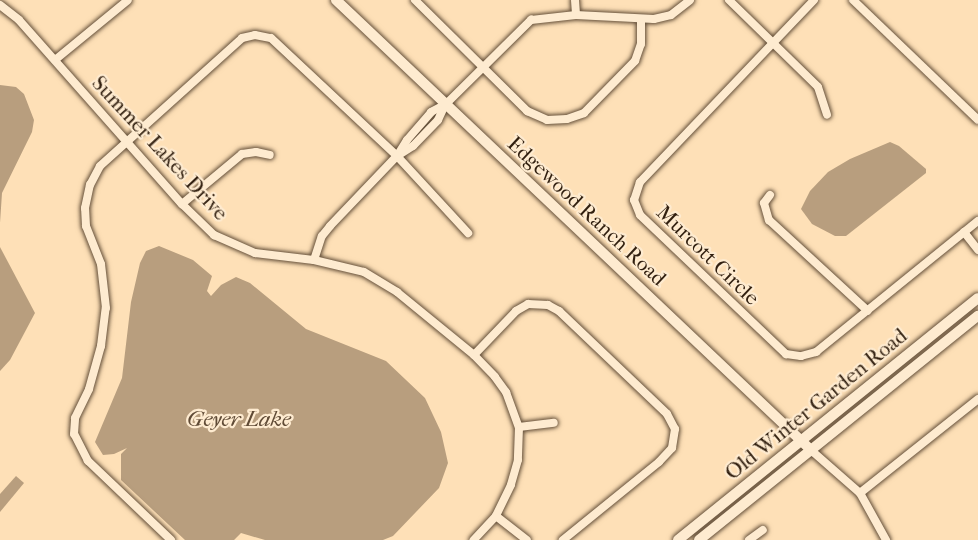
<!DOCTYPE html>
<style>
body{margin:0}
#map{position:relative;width:978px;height:540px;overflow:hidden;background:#fee0b7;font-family:"IM FELL French Canon",serif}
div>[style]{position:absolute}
.water>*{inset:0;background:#b89e7e}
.roads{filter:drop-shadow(0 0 2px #644f39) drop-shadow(0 0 2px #644f39)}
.street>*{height:8px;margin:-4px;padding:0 4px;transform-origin:4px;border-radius:4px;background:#feebd0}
.secondary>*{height:10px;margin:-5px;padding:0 5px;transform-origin:5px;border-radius:5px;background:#feebd0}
span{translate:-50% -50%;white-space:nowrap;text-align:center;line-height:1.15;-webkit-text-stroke:4.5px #feebd0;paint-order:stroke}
.street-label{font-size:21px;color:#311f0f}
.water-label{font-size:22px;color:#604b36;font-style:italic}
</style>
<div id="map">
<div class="water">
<i style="clip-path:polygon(0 85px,16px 87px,24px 94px,34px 120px,32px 132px,2px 193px,0 223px)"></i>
<i style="clip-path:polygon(890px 142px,899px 146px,926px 169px,926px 173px,846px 236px,835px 236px,812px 224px,801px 209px,810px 191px,828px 172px,850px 159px)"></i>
<i style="clip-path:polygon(159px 246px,193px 260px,212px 276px,207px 291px,211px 296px,221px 285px,236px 277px,250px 283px,306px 329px,386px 361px,425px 398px,441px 432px,448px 463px,439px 488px,393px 536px,383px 540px,265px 540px,241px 533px,234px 540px,185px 540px,121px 480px,121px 454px,127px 448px,114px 454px,103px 455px,95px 442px,122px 378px,131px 302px,140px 263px,146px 251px)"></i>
<i style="clip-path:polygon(0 247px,35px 313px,10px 360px,0 371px)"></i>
<i style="clip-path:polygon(16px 476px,24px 483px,0 512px,0 494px)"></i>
</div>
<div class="roads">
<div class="street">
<i style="left:415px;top:0;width:158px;rotate:44.7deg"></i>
<i style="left:527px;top:111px;width:22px;rotate:24deg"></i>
<i style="left:547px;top:120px;width:20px;rotate:-3deg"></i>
<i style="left:567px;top:119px;width:18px;rotate:-19deg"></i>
<i style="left:584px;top:113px;width:73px;rotate:-45.6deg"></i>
<i style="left:635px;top:61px;width:18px;rotate:-71deg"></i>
<i style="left:641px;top:44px;width:24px;rotate:-90deg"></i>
<i style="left:575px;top:0;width:15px;rotate:86deg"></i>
<i style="left:729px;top:0;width:124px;rotate:44.3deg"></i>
<i style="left:818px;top:87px;width:29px;rotate:72deg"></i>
<i style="left:814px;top:0;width:252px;rotate:133.7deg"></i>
<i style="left:640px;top:182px;width:19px;rotate:108deg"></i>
<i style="left:634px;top:200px;width:16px;rotate:68deg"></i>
<i style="left:640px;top:215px;width:202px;rotate:43.6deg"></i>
<i style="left:786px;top:354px;width:15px;rotate:8deg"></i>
<i style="left:801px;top:356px;width:16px;rotate:-15deg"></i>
<i style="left:816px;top:352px;width:208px;rotate:-39deg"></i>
<i style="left:853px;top:0;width:173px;rotate:43.8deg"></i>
<i style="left:0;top:5px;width:24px;rotate:38deg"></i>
<i style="left:19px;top:20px;width:246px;rotate:48.5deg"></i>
<i style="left:182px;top:204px;width:45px;rotate:44.1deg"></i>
<i style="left:214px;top:235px;width:45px;rotate:23.7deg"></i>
<i style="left:255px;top:253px;width:59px;rotate:6.8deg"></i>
<i style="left:314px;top:260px;width:51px;rotate:13.5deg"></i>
<i style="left:364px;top:272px;width:39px;rotate:31deg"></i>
<i style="left:397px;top:292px;width:99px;rotate:39.3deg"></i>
<i style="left:474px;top:355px;width:30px;rotate:46deg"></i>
<i style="left:495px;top:377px;width:19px;rotate:54deg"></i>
<i style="left:506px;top:392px;width:37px;rotate:70deg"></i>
<i style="left:519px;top:427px;width:33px;rotate:92deg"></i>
<i style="left:518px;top:460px;width:26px;rotate:106deg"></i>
<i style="left:511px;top:485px;width:34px;rotate:116deg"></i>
<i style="left:496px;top:516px;width:33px;rotate:133deg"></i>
<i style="left:55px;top:60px;width:94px;rotate:-39.4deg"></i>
<i style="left:397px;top:156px;width:19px;rotate:-58deg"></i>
<i style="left:407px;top:140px;width:37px;rotate:-49deg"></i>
<i style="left:431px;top:112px;width:17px;rotate:-28deg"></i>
<i style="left:446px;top:104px;width:120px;rotate:-44.7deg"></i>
<i style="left:531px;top:20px;width:45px;rotate:-6.3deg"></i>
<i style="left:576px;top:15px;width:78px;rotate:2.9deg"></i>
<i style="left:654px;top:19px;width:17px;rotate:-13deg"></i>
<i style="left:671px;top:15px;width:24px;rotate:-38deg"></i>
<i style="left:770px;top:195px;width:10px;rotate:127deg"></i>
<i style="left:764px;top:203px;width:18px;rotate:74deg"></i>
<i style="left:769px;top:220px;width:134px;rotate:42.6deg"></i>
<i style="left:182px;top:204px;width:78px;rotate:-39.8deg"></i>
<i style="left:242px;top:154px;width:14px;rotate:-8deg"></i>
<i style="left:256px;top:152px;width:14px;rotate:12deg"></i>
<i style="left:964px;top:232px;width:23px;rotate:52deg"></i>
<i style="left:314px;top:260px;width:25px;rotate:-72deg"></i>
<i style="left:322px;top:236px;width:13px;rotate:-51deg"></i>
<i style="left:330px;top:226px;width:97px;rotate:-46.3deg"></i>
<i style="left:397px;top:156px;width:19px;rotate:-32deg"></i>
<i style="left:413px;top:146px;width:36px;rotate:-46deg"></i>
<i style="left:438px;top:120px;width:17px;rotate:-65deg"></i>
<i style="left:474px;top:355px;width:61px;rotate:-46.3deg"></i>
<i style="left:516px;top:311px;width:14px;rotate:-30deg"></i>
<i style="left:528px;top:304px;width:20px;rotate:3deg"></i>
<i style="left:548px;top:305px;width:13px;rotate:29deg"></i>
<i style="left:559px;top:311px;width:149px;rotate:43.6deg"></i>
<i style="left:667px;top:414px;width:17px;rotate:62deg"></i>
<i style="left:675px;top:429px;width:19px;rotate:99deg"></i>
<i style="left:672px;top:448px;width:19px;rotate:133deg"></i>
<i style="left:659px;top:462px;width:124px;rotate:140.9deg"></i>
<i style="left:519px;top:427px;width:35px;rotate:-7deg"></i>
<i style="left:812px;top:451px;width:64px;rotate:41.2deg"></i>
<i style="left:860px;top:493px;width:54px;rotate:61deg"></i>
<i style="left:860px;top:493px;width:151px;rotate:-38.5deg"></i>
<i style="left:496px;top:516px;width:39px;rotate:38deg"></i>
<i style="left:171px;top:540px;width:115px;rotate:-136.4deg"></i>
<i style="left:88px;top:461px;width:30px;rotate:-117deg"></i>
<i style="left:74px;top:434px;width:16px;rotate:-86deg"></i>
<i style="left:75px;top:418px;width:32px;rotate:-64deg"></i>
<i style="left:89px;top:389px;width:45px;rotate:-74.4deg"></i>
<i style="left:101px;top:346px;width:38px;rotate:-83deg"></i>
<i style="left:106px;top:308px;width:44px;rotate:-96.5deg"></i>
<i style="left:101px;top:264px;width:41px;rotate:-111.5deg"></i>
<i style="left:86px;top:226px;width:18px;rotate:-93deg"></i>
<i style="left:85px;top:208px;width:24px;rotate:-78deg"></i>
<i style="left:90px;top:185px;width:21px;rotate:-62deg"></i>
<i style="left:100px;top:166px;width:191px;rotate:-42deg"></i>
<i style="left:242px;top:38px;width:13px;rotate:-13deg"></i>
<i style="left:255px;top:35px;width:16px;rotate:11deg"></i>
<i style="left:271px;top:38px;width:173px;rotate:43.1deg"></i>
<i style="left:397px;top:156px;width:105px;rotate:47.3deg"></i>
<i style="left:749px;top:540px;width:17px;rotate:-36deg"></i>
</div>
<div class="secondary">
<i style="left:336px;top:0;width:656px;rotate:43.46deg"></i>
<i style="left:678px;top:540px;width:385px;rotate:-38.9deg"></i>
<i style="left:699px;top:540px;width:358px;rotate:-38.8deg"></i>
</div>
</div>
<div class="street-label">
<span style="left:160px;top:148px;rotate:47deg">Summer Lakes Drive</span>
<span style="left:587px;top:211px;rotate:43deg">Edgewood Ranch Road</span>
<span style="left:708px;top:255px;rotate:44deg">Murcott Circle</span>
<span style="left:816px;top:404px;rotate:-39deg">Old Winter Garden Road</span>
</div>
<div class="water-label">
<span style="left:239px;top:420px">Geyer Lake</span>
</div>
</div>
